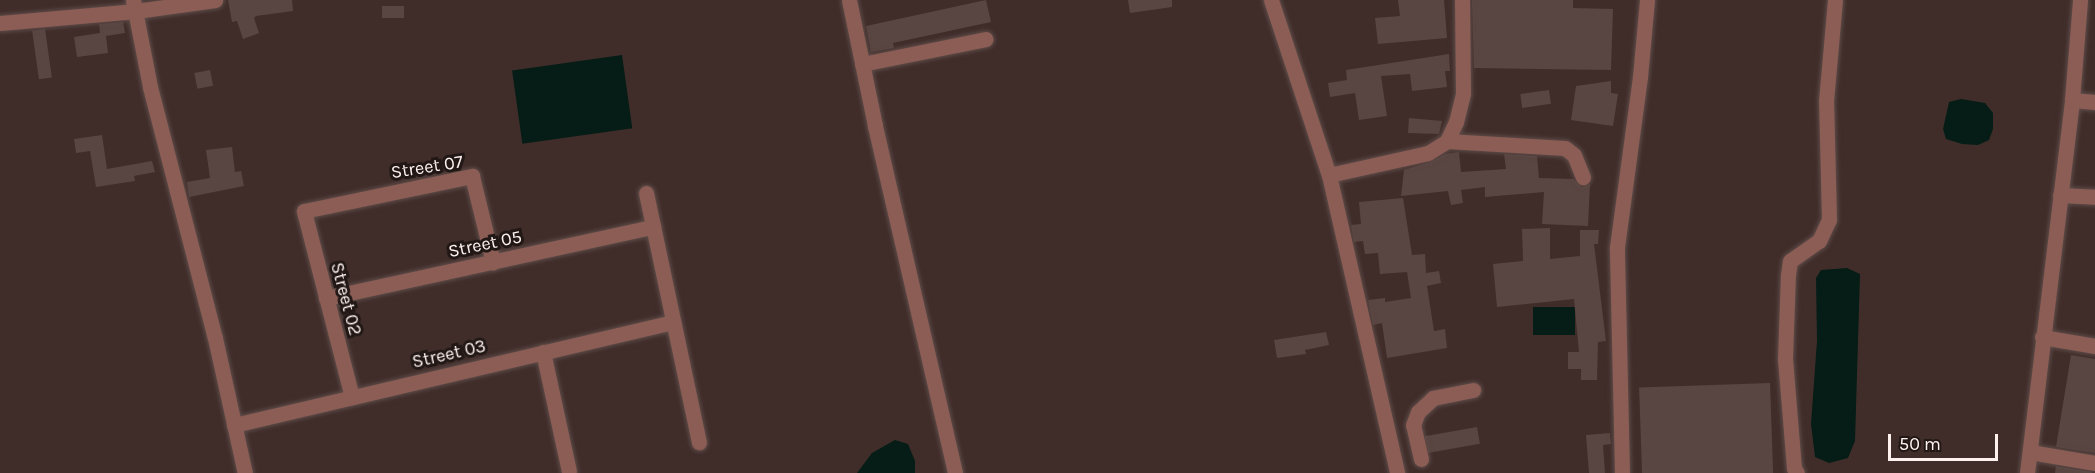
<!DOCTYPE html>
<style>
body{margin:0}
#map{position:relative;width:2095px;height:473px;overflow:hidden;background:#402d2a;font-family:Karla,sans-serif}
div>[style]{position:absolute}
.water>*{inset:0;background:#051d16;transform-origin:0 0}
.building>*{inset:0;background:#594541;transform-origin:0 0}
.roads{filter:drop-shadow(0 0 2px #5e4c49) drop-shadow(0 0 2px #5e4c49)}
.minor>*{height:15px;margin:-7.5px;padding:0 7.5px;transform-origin:7.5px;border-radius:7.5px;background:#8c5d55}
span{translate:-50% -50%;white-space:nowrap;text-align:center;line-height:1.15;-webkit-text-stroke:6px #211816;paint-order:stroke}
.street-label{font-size:18px;color:#fef1ee}
.scale{position:absolute;left:1888px;top:434px;width:110px;height:27px;box-sizing:border-box;border:3px solid #fef1ee;border-top:0;padding-left:8px;font-size:18px;line-height:21px;white-space:nowrap;color:#fef1ee;-webkit-text-stroke:4px #211816;paint-order:stroke}
</style>
<div id="map">
<div class="water">
<i style="left:622px;top:55px;width:74px;height:111px;rotate:82deg"></i>
<i style="clip-path:polygon(1961px 99px,1985px 103px,1993px 113px,1993px 129px,1989px 140px,1978px 145px,1962px 144px,1946px 139px,1943px 129px,1949px 102px)"></i>
<i style="clip-path:polygon(1847px 268px,1860px 274px,1855px 441px,1848px 458px,1829px 463px,1815px 457px,1811px 424px,1817px 341px,1816px 278px,1821px 270px)"></i>
<i style="left:1575px;top:307px;width:28px;height:42px;rotate:90deg"></i>
<i style="clip-path:polygon(895px 440px,908px 444px,915px 461px,915px 473px,857px 473px,872px 453px)"></i>
</div>
<div class="building">
<i style="clip-path:polygon(228px 0,292px 0,293px 11px,256px 16px,254px 18px,259px 33px,243px 39px,237px 21px,232px 22px)"></i>
<i style="clip-path:polygon(986px 0,991px 22px,893px 43px,894px 48px,871px 52px,866px 26px)"></i>
<i style="clip-path:polygon(1128px 0,1172px 0,1172px 7px,1130px 13px)"></i>
<i style="clip-path:polygon(1398px 0,1444px 0,1447px 38px,1378px 44px,1375px 18px,1400px 16px)"></i>
<i style="clip-path:polygon(1472px 0,1573px 0,1573px 8px,1613px 9px,1611px 70px,1474px 68px)"></i>
<i style="left:404px;top:6px;width:12px;height:22px;rotate:90deg"></i>
<i style="clip-path:polygon(123px 22px,125px 33px,106px 36px,108px 53px,77px 57px,74px 37px,100px 33px,99px 24px)"></i>
<i style="left:45px;top:29px;width:49px;height:13px;rotate:82deg"></i>
<i style="clip-path:polygon(1449px 54px,1450px 71px,1445px 71px,1447px 87px,1412px 91px,1410px 74px,1381px 76px,1387px 116px,1359px 120px,1355px 93px,1330px 97px,1328px 83px,1347px 80px,1346px 70px)"></i>
<i style="left:210px;top:70px;width:16px;height:16px;rotate:79deg"></i>
<i style="clip-path:polygon(1611px 81px,1611px 93px,1618px 94px,1613px 126px,1571px 120px,1576px 86px)"></i>
<i style="left:1549px;top:90px;width:14px;height:29px;rotate:82deg"></i>
<i style="clip-path:polygon(1409px 118px,1442px 121px,1439px 134px,1408px 133px)"></i>
<i style="clip-path:polygon(102px 135px,107px 169px,152px 161px,155px 172px,134px 176px,135px 181px,96px 187px,90px 151px,76px 153px,74px 139px)"></i>
<i style="clip-path:polygon(232px 147px,235px 172px,241px 171px,244px 186px,189px 197px,187px 182px,210px 178px,206px 150px)"></i>
<i style="clip-path:polygon(1459px 152px,1461px 172px,1506px 169px,1504px 154px,1537px 156px,1539px 178px,1573px 179px,1582px 187px,1590px 184px,1588px 226px,1542px 224px,1544px 192px,1485px 197px,1485px 187px,1461px 190px,1463px 203px,1451px 205px,1448px 191px,1401px 196px,1404px 170px,1430px 162px,1445px 154px)"></i>
<i style="clip-path:polygon(1403px 198px,1412px 255px,1425px 254px,1426px 273px,1439px 271px,1441px 283px,1427px 286px,1434px 331px,1445px 329px,1447px 348px,1387px 358px,1382px 323px,1373px 325px,1368px 300px,1385px 298px,1385px 302px,1411px 298px,1407px 272px,1380px 274px,1378px 253px,1365px 254px,1363px 241px,1354px 242px,1351px 225px,1361px 224px,1359px 202px)"></i>
<i style="clip-path:polygon(1550px 228px,1550px 259px,1580px 256px,1580px 230px,1599px 230px,1598px 244px,1594px 244px,1606px 341px,1598px 342px,1597px 380px,1581px 380px,1581px 369px,1568px 369px,1568px 352px,1579px 352px,1574px 299px,1497px 307px,1493px 264px,1523px 261px,1522px 229px)"></i>
<i style="clip-path:polygon(1326px 332px,1329px 345px,1305px 350px,1306px 354px,1277px 358px,1274px 340px)"></i>
<i style="clip-path:polygon(2071px 355px,2095px 359px,2095px 453px,2056px 447px)"></i>
<i style="left:1770px;top:383px;width:90px;height:131px;rotate:88deg"></i>
<i style="left:1477px;top:427px;width:17px;height:53px;rotate:80deg"></i>
<i style="clip-path:polygon(1610px 433px,1611px 444px,1603px 445px,1605px 473px,1589px 473px,1586px 435px)"></i>
<i style="clip-path:polygon(2056px 466px,2092px 472px,2092px 473px,2055px 473px)"></i>
</div>
<div class="roads">
<div class="minor">
<i style="left:133px;top:0;width:89px;rotate:78.9deg"></i>
<i style="left:150px;top:87px;width:259px;rotate:75.5deg"></i>
<i style="left:215px;top:338px;width:138px;rotate:77.5deg"></i>
<i style="left:849px;top:0;width:129px;rotate:78.3deg"></i>
<i style="left:875px;top:126px;width:356px;rotate:77deg"></i>
<i style="left:1271px;top:0;width:184px;rotate:71.7deg"></i>
<i style="left:1329px;top:175px;width:306px;rotate:77.1deg"></i>
<i style="left:0;top:23px;width:137px;rotate:-5deg"></i>
<i style="left:136px;top:11px;width:80px;rotate:-7.9deg"></i>
<i style="left:862px;top:64px;width:126px;rotate:-11.4deg"></i>
<i style="left:2072px;top:100px;width:23px;rotate:5deg"></i>
<i style="left:1447px;top:141px;width:118px;rotate:3.4deg"></i>
<i style="left:1565px;top:148px;width:11px;rotate:38deg"></i>
<i style="left:1574px;top:155px;width:24px;rotate:68deg"></i>
<i style="left:1329px;top:175px;width:101px;rotate:-12.5deg"></i>
<i style="left:1428px;top:153px;width:22px;rotate:-32deg"></i>
<i style="left:1447px;top:141px;width:21px;rotate:-65deg"></i>
<i style="left:1456px;top:122px;width:30px;rotate:-76deg"></i>
<i style="left:1463px;top:93px;width:93px;rotate:-90.6deg"></i>
<i style="left:646px;top:193px;width:255px;rotate:78deg"></i>
<i style="left:2060px;top:195px;width:35px;rotate:3deg"></i>
<i style="left:326px;top:298px;width:335px;rotate:-12.3deg"></i>
<i style="left:2042px;top:337px;width:54px;rotate:9.6deg"></i>
<i style="left:543px;top:352px;width:122px;rotate:77.7deg"></i>
<i style="left:352px;top:397px;width:192px;rotate:-104.5deg"></i>
<i style="left:304px;top:211px;width:172px;rotate:-11.8deg"></i>
<i style="left:472px;top:176px;width:89px;rotate:76.3deg"></i>
<i style="left:234px;top:425px;width:451px;rotate:-13.2deg"></i>
<i style="left:2030px;top:452px;width:66px;rotate:9.6deg"></i>
<i style="left:1421px;top:459px;width:35px;rotate:-103deg"></i>
<i style="left:1413px;top:425px;width:14px;rotate:-69deg"></i>
<i style="left:1418px;top:412px;width:21px;rotate:-43deg"></i>
<i style="left:1433px;top:398px;width:41px;rotate:-11.3deg"></i>
<i style="left:1622px;top:473px;width:226px;rotate:-91.3deg"></i>
<i style="left:1617px;top:247px;width:172px;rotate:-82.3deg"></i>
<i style="left:1640px;top:77px;width:77px;rotate:-84.8deg"></i>
<i style="left:1797px;top:473px;width:6px;rotate:-121deg"></i>
<i style="left:1794px;top:468px;width:109px;rotate:-94.7deg"></i>
<i style="left:1785px;top:359px;width:84px;rotate:-88deg"></i>
<i style="left:1788px;top:275px;width:14px;rotate:-82deg"></i>
<i style="left:1790px;top:261px;width:35px;rotate:-35deg"></i>
<i style="left:1819px;top:241px;width:23px;rotate:-65deg"></i>
<i style="left:1829px;top:220px;width:119px;rotate:-91.4deg"></i>
<i style="left:1826px;top:101px;width:101px;rotate:-84.9deg"></i>
<i style="left:2027px;top:473px;width:376px;rotate:-83.1deg"></i>
<i style="left:2072px;top:100px;width:100px;rotate:-85.4deg"></i>
</div>
</div>
<div class="street-label">
<span style="left:427px;top:167px;rotate:-9deg">Street 07</span>
<span style="left:485px;top:244px;rotate:-12deg">Street 05</span>
<span style="left:346px;top:299px;rotate:75deg">Street 02</span>
<span style="left:449px;top:354px;rotate:-13deg">Street 03</span>
</div>
<div class="scale">50 m</div>
</div>
